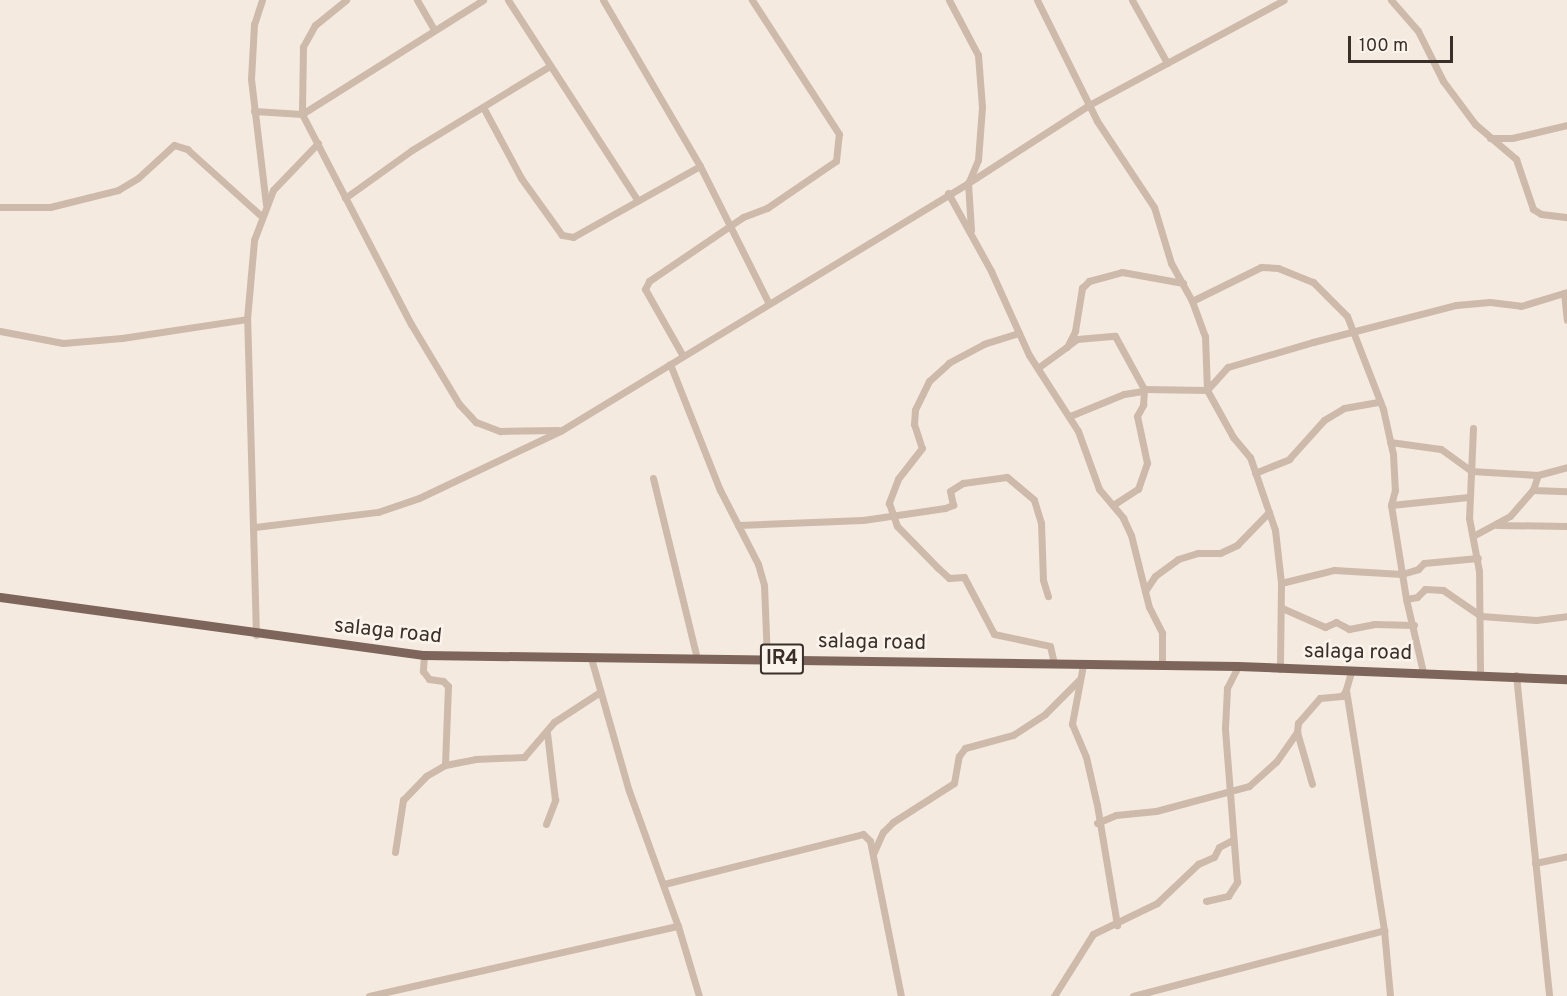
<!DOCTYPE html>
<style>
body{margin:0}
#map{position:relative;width:1567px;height:996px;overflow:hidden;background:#f5eae0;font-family:Overpass,sans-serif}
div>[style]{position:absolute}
.minor>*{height:7px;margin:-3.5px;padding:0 3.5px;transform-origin:3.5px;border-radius:3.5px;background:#cebaab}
.major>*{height:9px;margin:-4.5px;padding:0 4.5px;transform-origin:4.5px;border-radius:4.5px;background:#7e655b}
span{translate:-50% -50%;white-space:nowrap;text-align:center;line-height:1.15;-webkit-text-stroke:5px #fbf4ed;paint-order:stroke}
.shield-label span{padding:2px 4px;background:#fbf4ed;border:2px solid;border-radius:4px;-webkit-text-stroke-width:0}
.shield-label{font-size:20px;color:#3b2f2a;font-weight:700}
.street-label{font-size:21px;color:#3b2f2a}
.scale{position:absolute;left:1348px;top:36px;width:105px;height:27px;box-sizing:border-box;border:3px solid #3b2f2a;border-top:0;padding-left:8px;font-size:18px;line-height:21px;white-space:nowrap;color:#3b2f2a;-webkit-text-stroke:4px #fbf4ed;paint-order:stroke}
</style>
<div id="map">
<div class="minor">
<i style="left:262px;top:0;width:25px;rotate:108deg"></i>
<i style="left:254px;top:24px;width:55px;rotate:93.1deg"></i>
<i style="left:251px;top:79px;width:126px;rotate:83.2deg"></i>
<i style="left:346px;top:0;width:40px;rotate:141deg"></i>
<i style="left:315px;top:25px;width:25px;rotate:119deg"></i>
<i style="left:303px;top:47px;width:67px;rotate:90.9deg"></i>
<i style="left:302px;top:114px;width:237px;rotate:62.6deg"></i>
<i style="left:411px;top:324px;width:93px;rotate:59deg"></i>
<i style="left:459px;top:404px;width:25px;rotate:47deg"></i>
<i style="left:476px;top:422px;width:26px;rotate:21deg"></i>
<i style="left:500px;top:431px;width:58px;rotate:-1deg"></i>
<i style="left:417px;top:0;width:34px;rotate:60deg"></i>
<i style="left:508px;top:0;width:239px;rotate:57.1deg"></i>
<i style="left:603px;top:0;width:192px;rotate:59.7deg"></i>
<i style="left:700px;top:166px;width:154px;rotate:63.4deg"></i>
<i style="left:949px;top:0;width:62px;rotate:62.2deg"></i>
<i style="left:978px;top:55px;width:52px;rotate:85.6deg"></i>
<i style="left:982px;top:107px;width:53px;rotate:94.3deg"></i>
<i style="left:978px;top:160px;width:25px;rotate:113deg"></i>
<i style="left:968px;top:183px;width:47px;rotate:86.3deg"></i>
<i style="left:1037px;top:0;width:135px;rotate:63.6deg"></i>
<i style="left:1097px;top:121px;width:103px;rotate:56.5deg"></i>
<i style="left:1154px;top:207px;width:59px;rotate:73.1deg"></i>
<i style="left:1171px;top:263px;width:43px;rotate:61.1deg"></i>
<i style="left:1192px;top:301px;width:37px;rotate:70deg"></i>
<i style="left:1205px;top:336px;width:54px;rotate:87.9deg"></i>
<i style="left:1207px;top:390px;width:54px;rotate:61deg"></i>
<i style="left:1233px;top:437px;width:26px;rotate:50deg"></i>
<i style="left:1250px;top:457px;width:77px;rotate:71.1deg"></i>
<i style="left:1275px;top:530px;width:53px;rotate:83.5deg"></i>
<i style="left:1281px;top:583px;width:86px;rotate:90.7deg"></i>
<i style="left:1132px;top:0;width:72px;rotate:60.9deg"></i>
<i style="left:1391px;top:0;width:41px;rotate:48.9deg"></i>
<i style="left:1418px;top:31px;width:56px;rotate:63.4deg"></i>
<i style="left:1443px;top:81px;width:54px;rotate:53.3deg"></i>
<i style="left:1475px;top:124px;width:54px;rotate:40.5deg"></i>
<i style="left:1516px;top:159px;width:53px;rotate:71.2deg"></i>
<i style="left:1533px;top:209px;width:9px;rotate:32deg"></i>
<i style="left:1541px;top:214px;width:26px;rotate:7deg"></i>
<i style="left:483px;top:107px;width:81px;rotate:61.8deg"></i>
<i style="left:521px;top:178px;width:70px;rotate:54.3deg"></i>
<i style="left:562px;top:235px;width:11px;rotate:10deg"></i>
<i style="left:573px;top:237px;width:145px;rotate:-29.2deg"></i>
<i style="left:254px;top:111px;width:48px;rotate:3.6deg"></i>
<i style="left:302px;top:114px;width:214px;rotate:-32.2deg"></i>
<i style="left:1490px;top:138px;width:22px"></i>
<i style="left:1512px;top:138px;width:57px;rotate:-13.3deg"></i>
<i style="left:948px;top:193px;width:89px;rotate:61.1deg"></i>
<i style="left:991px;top:271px;width:92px;rotate:65.7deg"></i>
<i style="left:1029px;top:355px;width:90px;rotate:57.2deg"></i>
<i style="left:1078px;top:431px;width:62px;rotate:70.1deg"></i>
<i style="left:1099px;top:489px;width:38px;rotate:50deg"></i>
<i style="left:1123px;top:518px;width:19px;rotate:65deg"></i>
<i style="left:1131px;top:535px;width:74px;rotate:76deg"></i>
<i style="left:1149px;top:607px;width:29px;rotate:63deg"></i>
<i style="left:1162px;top:633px;width:32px;rotate:90deg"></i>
<i style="left:345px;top:198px;width:82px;rotate:-35.6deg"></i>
<i style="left:412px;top:150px;width:159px;rotate:-31.4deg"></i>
<i style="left:0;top:207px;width:50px"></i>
<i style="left:50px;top:207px;width:70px;rotate:-14deg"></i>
<i style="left:118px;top:190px;width:23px;rotate:-31deg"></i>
<i style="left:138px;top:178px;width:49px;rotate:-42.5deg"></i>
<i style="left:174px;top:145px;width:14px;rotate:17deg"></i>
<i style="left:187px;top:149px;width:98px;rotate:42.1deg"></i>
<i style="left:1564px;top:293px;width:27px;rotate:84deg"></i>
<i style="left:1192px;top:301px;width:77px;rotate:-26.2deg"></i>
<i style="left:1261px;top:267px;width:17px;rotate:3deg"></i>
<i style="left:1278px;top:268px;width:38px;rotate:22deg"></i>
<i style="left:1313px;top:282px;width:48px;rotate:45deg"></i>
<i style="left:1347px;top:316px;width:100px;rotate:68.8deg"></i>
<i style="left:1383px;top:409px;width:46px;rotate:77.5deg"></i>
<i style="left:1393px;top:454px;width:36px;rotate:87deg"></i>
<i style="left:1395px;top:490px;width:16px;rotate:105deg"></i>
<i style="left:1391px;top:505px;width:95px;rotate:80.9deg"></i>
<i style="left:1406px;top:599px;width:75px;rotate:76.9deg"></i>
<i style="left:0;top:331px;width:64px;rotate:10.8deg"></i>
<i style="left:63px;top:343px;width:59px;rotate:-4.8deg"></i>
<i style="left:122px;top:338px;width:126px;rotate:-8.6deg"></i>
<i style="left:1019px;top:333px;width:37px;rotate:163deg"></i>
<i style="left:984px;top:344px;width:40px;rotate:152deg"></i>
<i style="left:949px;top:363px;width:27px;rotate:138deg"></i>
<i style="left:929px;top:381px;width:32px;rotate:116deg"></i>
<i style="left:915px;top:410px;width:14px;rotate:94deg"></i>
<i style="left:914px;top:424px;width:25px;rotate:72deg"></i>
<i style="left:922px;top:448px;width:39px;rotate:128deg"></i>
<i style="left:898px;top:479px;width:26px;rotate:111deg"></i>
<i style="left:889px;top:503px;width:24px;rotate:71deg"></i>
<i style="left:897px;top:526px;width:59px;rotate:45.7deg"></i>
<i style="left:938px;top:568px;width:15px;rotate:42deg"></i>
<i style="left:949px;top:578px;width:15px;rotate:-4deg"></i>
<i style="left:964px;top:577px;width:64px;rotate:62.2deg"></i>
<i style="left:994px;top:634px;width:57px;rotate:12.1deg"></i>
<i style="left:1050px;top:646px;width:18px;rotate:77deg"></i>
<i style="left:1069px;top:345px;width:10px;rotate:-37deg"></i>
<i style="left:1077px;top:339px;width:38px;rotate:-5deg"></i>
<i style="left:1115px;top:336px;width:60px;rotate:61.3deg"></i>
<i style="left:1144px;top:389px;width:63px;rotate:0.9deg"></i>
<i style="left:683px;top:356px;width:77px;rotate:-119.6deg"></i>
<i style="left:645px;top:289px;width:9px;rotate:-63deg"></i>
<i style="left:649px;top:281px;width:114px;rotate:-34.2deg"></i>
<i style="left:743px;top:217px;width:26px;rotate:-21deg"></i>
<i style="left:767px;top:208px;width:83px;rotate:-34.3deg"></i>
<i style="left:836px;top:161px;width:27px;rotate:-84deg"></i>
<i style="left:839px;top:134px;width:160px;rotate:-123deg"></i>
<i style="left:670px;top:364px;width:136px;rotate:68.4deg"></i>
<i style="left:720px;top:490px;width:83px;rotate:62.8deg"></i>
<i style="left:758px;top:564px;width:22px;rotate:74deg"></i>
<i style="left:764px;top:585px;width:74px;rotate:87.7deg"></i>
<i style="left:1039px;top:367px;width:34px;rotate:-36deg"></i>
<i style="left:1067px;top:347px;width:18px;rotate:-63deg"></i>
<i style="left:1075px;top:331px;width:44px;rotate:-80.8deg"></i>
<i style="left:1082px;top:288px;width:10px;rotate:-45deg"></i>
<i style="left:1089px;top:281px;width:34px;rotate:-15deg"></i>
<i style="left:1122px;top:272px;width:62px;rotate:10.2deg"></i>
<i style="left:1207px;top:390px;width:31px;rotate:-48deg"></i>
<i style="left:1228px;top:367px;width:89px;rotate:-16.4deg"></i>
<i style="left:1313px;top:342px;width:148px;rotate:-14.5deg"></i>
<i style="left:1456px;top:305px;width:34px;rotate:-5deg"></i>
<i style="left:1490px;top:302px;width:31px;rotate:7deg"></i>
<i style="left:1521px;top:306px;width:48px;rotate:-16.9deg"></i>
<i style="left:1070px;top:416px;width:58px;rotate:-22.2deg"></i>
<i style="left:1124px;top:394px;width:19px;rotate:-9deg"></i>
<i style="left:1473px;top:428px;width:90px;rotate:92.5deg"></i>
<i style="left:1469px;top:518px;width:54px;rotate:79.3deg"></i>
<i style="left:1479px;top:571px;width:102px;rotate:89.4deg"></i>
<i style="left:1390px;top:442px;width:51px;rotate:7.8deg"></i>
<i style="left:1441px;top:449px;width:37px;rotate:36deg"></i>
<i style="left:1471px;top:471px;width:67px;rotate:3.4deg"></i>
<i style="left:1538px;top:475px;width:30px;rotate:-15deg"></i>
<i style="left:1255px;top:473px;width:37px;rotate:-22deg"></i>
<i style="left:1289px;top:459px;width:52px;rotate:-48.1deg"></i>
<i style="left:1324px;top:420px;width:23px;rotate:-31deg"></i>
<i style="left:1344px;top:408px;width:36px;rotate:-10deg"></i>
<i style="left:653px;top:478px;width:185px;rotate:76.3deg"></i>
<i style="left:1533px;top:490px;width:34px;rotate:2deg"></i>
<i style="left:1113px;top:505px;width:30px;rotate:-33deg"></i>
<i style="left:1138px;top:489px;width:28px;rotate:-71deg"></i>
<i style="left:1147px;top:463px;width:48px;rotate:-102deg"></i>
<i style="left:1137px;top:416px;width:13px;rotate:-61deg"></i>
<i style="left:1143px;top:405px;width:16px;rotate:-86deg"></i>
<i style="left:1391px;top:505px;width:78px;rotate:-5.9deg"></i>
<i style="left:738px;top:525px;width:125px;rotate:-2.3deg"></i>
<i style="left:863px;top:520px;width:83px;rotate:-8.3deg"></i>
<i style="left:945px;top:508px;width:9px;rotate:-21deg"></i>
<i style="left:953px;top:505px;width:14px;rotate:-102deg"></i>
<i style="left:950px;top:491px;width:15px;rotate:-32deg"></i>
<i style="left:963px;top:483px;width:44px;rotate:-7.8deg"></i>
<i style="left:1007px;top:477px;width:35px;rotate:40deg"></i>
<i style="left:1034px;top:500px;width:24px;rotate:73deg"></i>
<i style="left:1041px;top:523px;width:57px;rotate:88deg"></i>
<i style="left:1043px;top:580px;width:17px;rotate:73deg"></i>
<i style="left:1497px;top:525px;width:70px;rotate:0.8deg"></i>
<i style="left:255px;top:527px;width:124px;rotate:-7deg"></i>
<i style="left:378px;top:512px;width:43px;rotate:-18.9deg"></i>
<i style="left:419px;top:498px;width:158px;rotate:-25.4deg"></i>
<i style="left:562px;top:430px;width:475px;rotate:-31.3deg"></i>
<i style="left:968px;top:183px;width:144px;rotate:-32.8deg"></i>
<i style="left:1089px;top:105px;width:221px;rotate:-28.3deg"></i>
<i style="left:1473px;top:536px;width:42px;rotate:-28.4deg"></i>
<i style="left:1510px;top:516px;width:35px;rotate:-49deg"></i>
<i style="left:1533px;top:490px;width:16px;rotate:-72deg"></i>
<i style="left:1281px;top:583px;width:55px;rotate:-13.8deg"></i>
<i style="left:1334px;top:570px;width:68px;rotate:3.4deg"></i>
<i style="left:1402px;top:574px;width:17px;rotate:-17deg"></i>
<i style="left:1418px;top:569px;width:8px;rotate:-45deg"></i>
<i style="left:1424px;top:563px;width:54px;rotate:-5.3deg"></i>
<i style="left:1145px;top:591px;width:18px;rotate:-56deg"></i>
<i style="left:1155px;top:576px;width:29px;rotate:-36deg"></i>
<i style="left:1178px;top:559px;width:21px;rotate:-17deg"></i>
<i style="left:1198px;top:553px;width:22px"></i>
<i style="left:1220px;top:553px;width:19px;rotate:-25deg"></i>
<i style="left:1237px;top:545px;width:46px;rotate:-45.9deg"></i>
<i style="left:1406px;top:599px;width:11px;rotate:-10deg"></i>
<i style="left:1417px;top:597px;width:11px;rotate:-45deg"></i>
<i style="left:1425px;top:589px;width:18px;rotate:3deg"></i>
<i style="left:1443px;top:590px;width:46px;rotate:34.4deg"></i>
<i style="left:1481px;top:616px;width:55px;rotate:4.2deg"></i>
<i style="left:1536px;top:620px;width:31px;rotate:-7deg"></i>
<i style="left:1282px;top:608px;width:47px;rotate:23.8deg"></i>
<i style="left:1325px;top:627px;width:12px;rotate:-24deg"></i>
<i style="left:1336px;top:622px;width:15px;rotate:28deg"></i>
<i style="left:1349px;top:629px;width:25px;rotate:-11deg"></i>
<i style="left:1374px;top:624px;width:40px;rotate:1.4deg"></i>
<i style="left:256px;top:635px;width:316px;rotate:-91.6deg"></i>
<i style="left:247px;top:319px;width:79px;rotate:-84.9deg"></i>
<i style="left:254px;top:240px;width:53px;rotate:-69.2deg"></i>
<i style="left:273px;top:190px;width:65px;rotate:-46.2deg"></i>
<i style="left:424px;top:655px;width:16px;rotate:94deg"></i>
<i style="left:423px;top:671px;width:10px;rotate:53deg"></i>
<i style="left:429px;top:679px;width:14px;rotate:8deg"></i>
<i style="left:443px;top:681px;width:7px;rotate:45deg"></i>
<i style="left:448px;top:686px;width:79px;rotate:92.2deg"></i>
<i style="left:591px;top:658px;width:138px;rotate:74.1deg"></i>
<i style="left:629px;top:791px;width:144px;rotate:70.1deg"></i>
<i style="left:678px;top:926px;width:73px;rotate:73.3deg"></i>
<i style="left:1083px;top:665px;width:60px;rotate:100.6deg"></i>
<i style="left:1072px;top:724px;width:36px;rotate:67deg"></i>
<i style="left:1086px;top:757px;width:49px;rotate:77.1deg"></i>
<i style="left:1097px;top:805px;width:122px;rotate:80.5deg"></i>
<i style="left:1351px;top:672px;width:19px;rotate:106deg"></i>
<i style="left:1346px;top:690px;width:243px;rotate:81deg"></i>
<i style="left:1384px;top:930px;width:66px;rotate:84.8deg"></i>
<i style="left:1516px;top:675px;width:323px;rotate:84.1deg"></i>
<i style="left:1297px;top:732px;width:54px;rotate:73.9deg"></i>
<i style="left:1097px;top:823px;width:21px;rotate:-23deg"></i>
<i style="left:1116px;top:815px;width:40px;rotate:-5.7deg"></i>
<i style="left:1156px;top:811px;width:96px;rotate:-15deg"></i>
<i style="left:1249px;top:786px;width:36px;rotate:-42deg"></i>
<i style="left:1276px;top:762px;width:37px;rotate:-55deg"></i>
<i style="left:1297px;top:732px;width:9px;rotate:-84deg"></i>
<i style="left:1298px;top:723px;width:33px;rotate:-49deg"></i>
<i style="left:1320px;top:698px;width:22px;rotate:-5deg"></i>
<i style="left:1342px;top:696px;width:7px;rotate:-56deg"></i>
<i style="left:546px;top:824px;width:26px;rotate:-69deg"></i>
<i style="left:555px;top:800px;width:67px;rotate:-96.8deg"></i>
<i style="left:395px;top:852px;width:53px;rotate:-81.3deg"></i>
<i style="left:403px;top:800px;width:33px;rotate:-46deg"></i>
<i style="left:426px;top:776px;width:22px;rotate:-30deg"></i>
<i style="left:445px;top:765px;width:31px;rotate:-11deg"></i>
<i style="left:475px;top:759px;width:49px;rotate:-2.3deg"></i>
<i style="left:524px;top:757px;width:46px;rotate:-49.4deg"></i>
<i style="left:554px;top:722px;width:55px;rotate:-33.1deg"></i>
<i style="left:873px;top:854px;width:24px;rotate:-66deg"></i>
<i style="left:883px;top:832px;width:14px;rotate:-45deg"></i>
<i style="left:893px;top:822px;width:72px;rotate:-32.6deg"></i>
<i style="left:954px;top:783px;width:27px;rotate:-80deg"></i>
<i style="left:959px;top:756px;width:10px;rotate:-53deg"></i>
<i style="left:965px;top:748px;width:50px;rotate:-15.2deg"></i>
<i style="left:1013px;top:735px;width:38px;rotate:-33deg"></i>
<i style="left:1045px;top:714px;width:48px;rotate:-45deg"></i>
<i style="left:1535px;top:863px;width:33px;rotate:-12deg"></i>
<i style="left:664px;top:884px;width:205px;rotate:-14.1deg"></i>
<i style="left:863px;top:834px;width:10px;rotate:45deg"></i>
<i style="left:870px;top:841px;width:158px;rotate:78.7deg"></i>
<i style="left:1206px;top:901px;width:23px;rotate:-13deg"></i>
<i style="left:1228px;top:896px;width:17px;rotate:-57deg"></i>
<i style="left:1237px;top:882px;width:154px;rotate:-94.5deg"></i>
<i style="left:1225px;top:728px;width:40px;rotate:-87.1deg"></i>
<i style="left:1227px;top:688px;width:25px;rotate:-63deg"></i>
<i style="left:369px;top:996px;width:317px;rotate:-12.8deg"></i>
<i style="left:1054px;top:996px;width:73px;rotate:-57.8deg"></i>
<i style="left:1093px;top:934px;width:71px;rotate:-25.8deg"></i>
<i style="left:1157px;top:903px;width:57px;rotate:-43.6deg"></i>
<i style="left:1198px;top:864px;width:17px;rotate:-24deg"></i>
<i style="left:1214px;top:857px;width:11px;rotate:-63deg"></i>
<i style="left:1219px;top:847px;width:16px;rotate:-27deg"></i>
<i style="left:1133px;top:996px;width:260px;rotate:-14.7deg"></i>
</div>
<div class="major">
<i style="left:0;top:597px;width:428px;rotate:7.8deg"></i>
<i style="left:424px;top:655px;width:814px;rotate:0.77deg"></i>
<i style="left:1238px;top:666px;width:329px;rotate:2.3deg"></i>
</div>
<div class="shield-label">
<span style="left:782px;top:659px">IR4</span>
</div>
<div class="street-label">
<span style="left:388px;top:632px;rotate:6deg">salaga road</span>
<span style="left:872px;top:643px;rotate:1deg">salaga road</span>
<span style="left:1358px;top:653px;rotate:1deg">salaga road</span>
</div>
<div class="scale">100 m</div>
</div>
